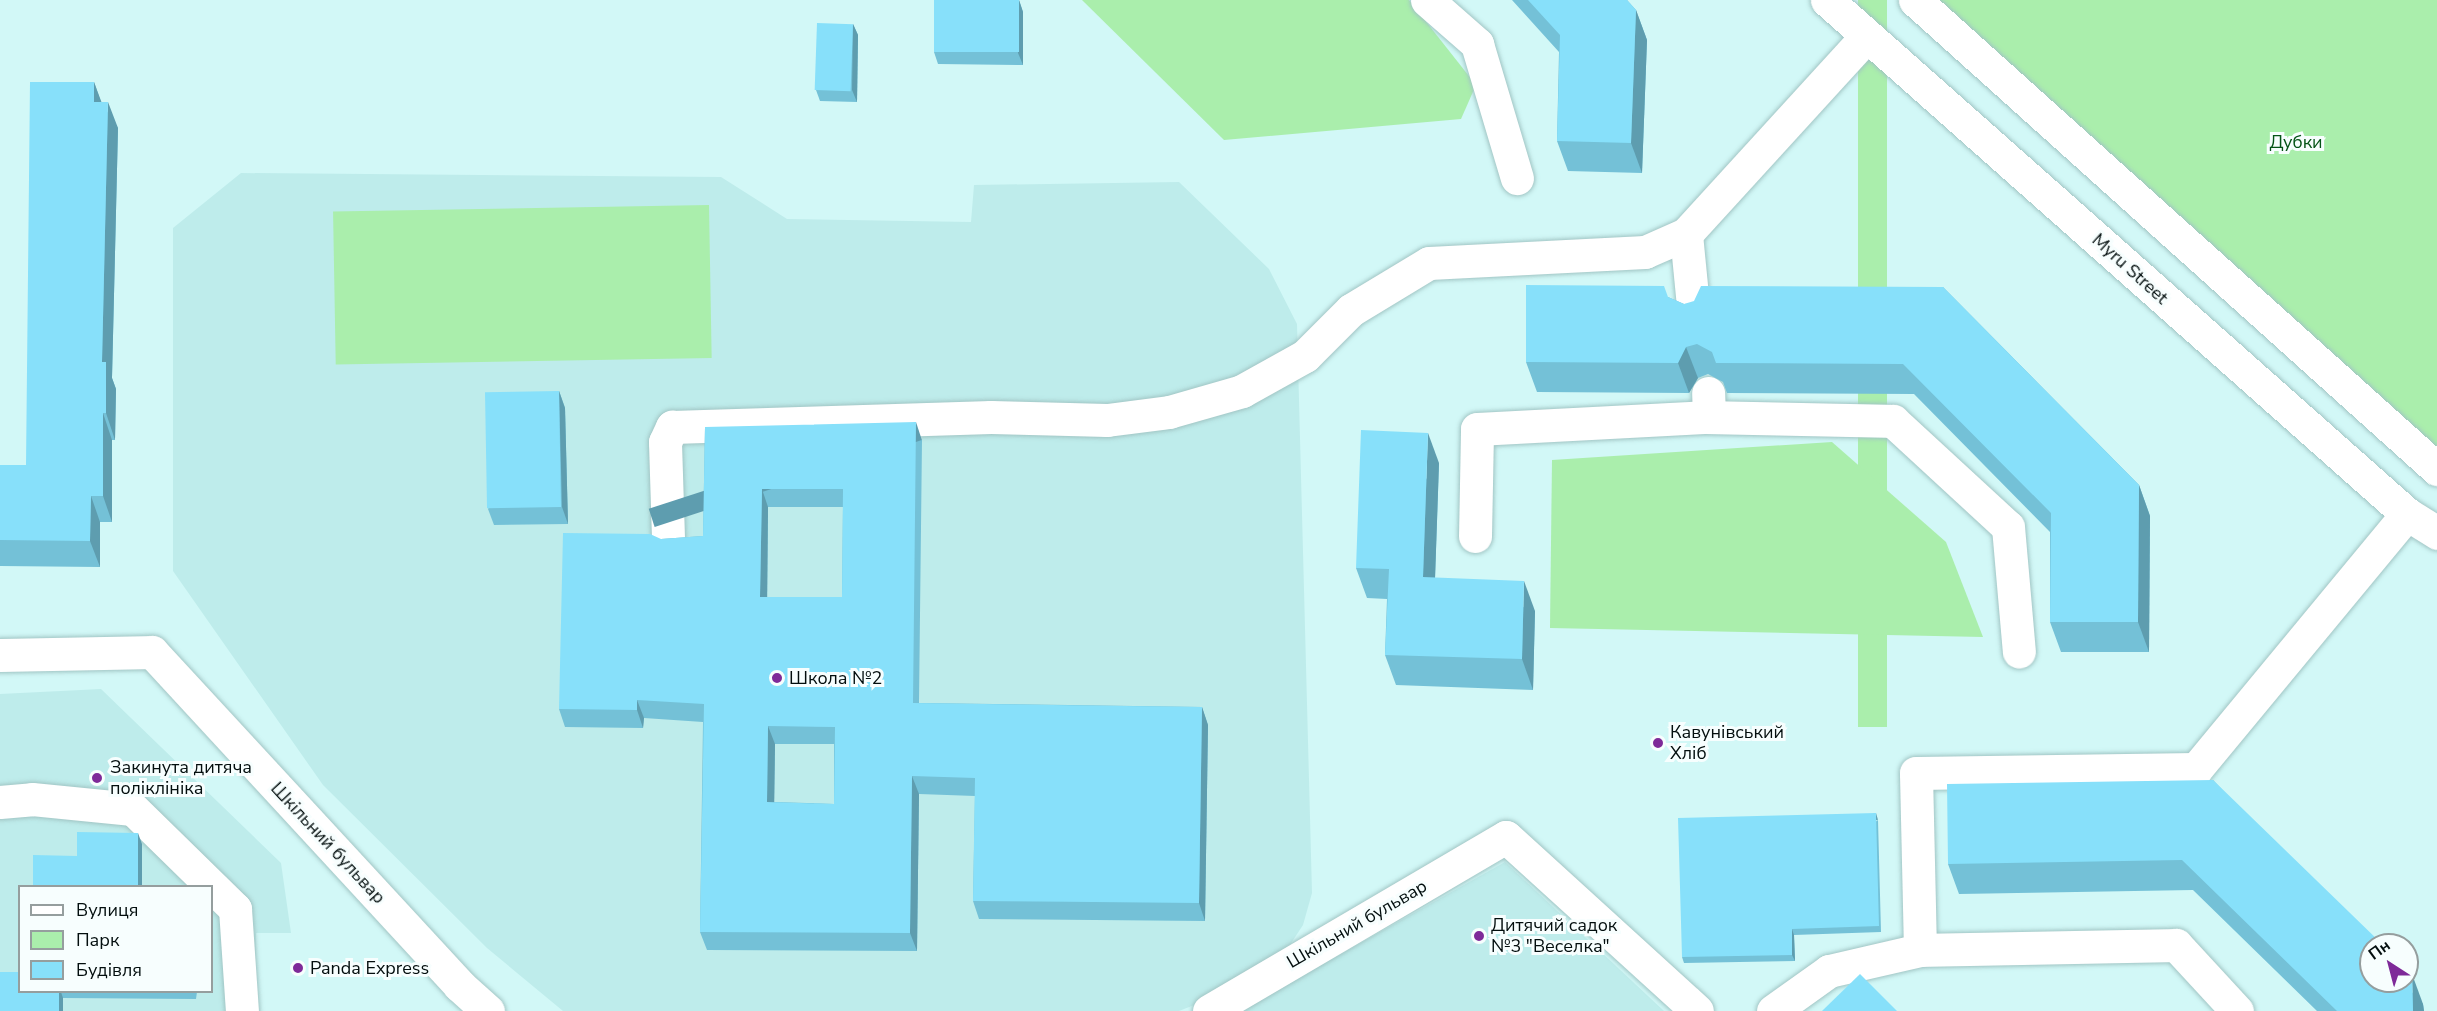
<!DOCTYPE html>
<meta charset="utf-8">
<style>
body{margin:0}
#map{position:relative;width:2437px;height:1011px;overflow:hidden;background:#d2f8f7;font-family:"Nunito Sans",sans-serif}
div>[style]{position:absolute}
.built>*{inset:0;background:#beeceb}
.green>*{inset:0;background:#aaeeac;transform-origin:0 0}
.roads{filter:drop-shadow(0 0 2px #a1c5c4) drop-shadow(0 0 2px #a1c5c4)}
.minor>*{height:33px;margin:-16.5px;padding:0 16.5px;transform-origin:16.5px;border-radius:16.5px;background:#fff}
.wall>*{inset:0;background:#74c1d7}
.shaded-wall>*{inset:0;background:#5e9daf;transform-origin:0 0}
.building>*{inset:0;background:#87e0fa;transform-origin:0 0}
.dots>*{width:16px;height:16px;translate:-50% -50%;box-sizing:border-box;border:3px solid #f7fefe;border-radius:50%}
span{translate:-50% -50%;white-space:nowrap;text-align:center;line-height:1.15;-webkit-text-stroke:6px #f7fefe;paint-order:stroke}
.park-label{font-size:18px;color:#055417}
.street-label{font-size:18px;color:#030e0e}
.poi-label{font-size:18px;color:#030e0e}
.left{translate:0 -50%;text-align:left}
.legend{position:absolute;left:18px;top:885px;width:195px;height:108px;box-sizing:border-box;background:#f7fefe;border:2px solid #959e9e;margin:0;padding:8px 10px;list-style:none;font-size:18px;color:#030e0e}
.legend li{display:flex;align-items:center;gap:12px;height:30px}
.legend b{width:30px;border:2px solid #959e9e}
.north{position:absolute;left:2359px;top:933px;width:60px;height:60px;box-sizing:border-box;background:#f7fefe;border:2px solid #959e9e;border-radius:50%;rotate:324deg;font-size:16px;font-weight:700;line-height:24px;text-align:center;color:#030e0e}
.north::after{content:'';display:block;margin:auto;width:21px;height:27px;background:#7e2a99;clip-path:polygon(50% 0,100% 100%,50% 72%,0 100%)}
</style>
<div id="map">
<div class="built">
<i style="clip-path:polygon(241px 173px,721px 177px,787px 219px,971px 222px,974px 185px,1179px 182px,1269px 269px,1297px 324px,1312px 893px,1303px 925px,1280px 960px,1207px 1000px,1179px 1011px,563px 1011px,487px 948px,323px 785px,173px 571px,173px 228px)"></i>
<i style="clip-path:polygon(evenodd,101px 689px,281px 863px,291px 933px,256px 933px,255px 1011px,0 1011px,0 694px,101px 689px,20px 886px,212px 886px,212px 992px,20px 992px,20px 886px)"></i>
<i style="clip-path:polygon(1505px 862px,1664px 1011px,1239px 1011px)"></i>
</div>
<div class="green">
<i style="clip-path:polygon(1082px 0,1409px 0,1476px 85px,1461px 119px,1224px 140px)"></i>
<i style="left:1858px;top:0;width:29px;height:727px"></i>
<i style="clip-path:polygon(1926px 0,2437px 0,2437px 449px)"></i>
<i style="left:709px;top:205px;width:153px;height:376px;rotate:89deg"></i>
<i style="clip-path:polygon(1832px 442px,1946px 542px,1983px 637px,1550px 628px,1552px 460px)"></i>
</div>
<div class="roads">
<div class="minor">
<i style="left:1427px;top:0;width:67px;rotate:41.3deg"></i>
<i style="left:1477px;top:44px;width:140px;rotate:73.4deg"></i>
<i style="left:1827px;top:0;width:775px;rotate:41.55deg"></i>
<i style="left:2407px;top:514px;width:36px;rotate:32deg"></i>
<i style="left:1915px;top:0;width:702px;rotate:41.94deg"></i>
<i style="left:1694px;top:316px;width:82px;rotate:-95.6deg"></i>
<i style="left:1686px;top:234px;width:268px;rotate:-47.6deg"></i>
<i style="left:1709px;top:417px;width:184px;rotate:1.2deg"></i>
<i style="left:1893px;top:421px;width:156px;rotate:42.7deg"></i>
<i style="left:2008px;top:527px;width:125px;rotate:85deg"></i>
<i style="left:1475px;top:536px;width:107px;rotate:-88.9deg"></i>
<i style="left:1477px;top:429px;width:232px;rotate:-3deg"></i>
<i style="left:1709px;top:417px;width:24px;rotate:-92deg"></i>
<i style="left:668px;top:538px;width:96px;rotate:-91.8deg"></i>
<i style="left:665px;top:442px;width:17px;rotate:-65deg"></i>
<i style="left:672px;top:427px;width:319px;rotate:-1.8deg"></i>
<i style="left:991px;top:417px;width:116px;rotate:1.5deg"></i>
<i style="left:1107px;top:420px;width:63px;rotate:-7.4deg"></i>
<i style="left:1169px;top:412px;width:76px;rotate:-16deg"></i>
<i style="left:1242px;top:391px;width:72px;rotate:-29.1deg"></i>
<i style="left:1305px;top:356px;width:65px;rotate:-45deg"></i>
<i style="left:1351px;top:310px;width:91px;rotate:-31.1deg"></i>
<i style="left:1429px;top:263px;width:216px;rotate:-2.9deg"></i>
<i style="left:1645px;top:252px;width:45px;rotate:-23.7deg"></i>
<i style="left:0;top:655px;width:152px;rotate:-1.1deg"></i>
<i style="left:152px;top:652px;width:453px;rotate:47.3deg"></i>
<i style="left:459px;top:985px;width:39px;rotate:42deg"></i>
<i style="left:0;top:802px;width:32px;rotate:-5deg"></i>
<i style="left:32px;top:799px;width:101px;rotate:5.7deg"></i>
<i style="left:133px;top:809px;width:143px;rotate:44.4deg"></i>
<i style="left:235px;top:909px;width:102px;rotate:86.1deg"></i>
<i style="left:1209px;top:1011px;width:344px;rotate:-30.4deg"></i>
<i style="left:1506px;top:837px;width:258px;rotate:42.3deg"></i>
<i style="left:1773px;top:1011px;width:69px;rotate:-35.5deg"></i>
<i style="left:1829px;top:971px;width:93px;rotate:-13deg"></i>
<i style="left:2237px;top:1011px;width:90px;rotate:-132.7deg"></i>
<i style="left:2176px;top:945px;width:256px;rotate:178.9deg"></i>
<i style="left:1920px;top:950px;width:177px;rotate:-91.3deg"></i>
<i style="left:1916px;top:773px;width:280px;rotate:-0.8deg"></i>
<i style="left:2196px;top:769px;width:331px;rotate:-50.4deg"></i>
</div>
</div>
<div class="wall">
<i style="clip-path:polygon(1019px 0,1023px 12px,1023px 65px,938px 64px,934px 52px)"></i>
<i style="clip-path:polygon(1512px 0,1627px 0,1636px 10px,1647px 40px,1642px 173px,1568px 171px,1557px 141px,1559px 52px)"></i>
<i style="clip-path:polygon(853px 24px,858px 35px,857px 102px,820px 101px,816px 90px)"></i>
<i style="clip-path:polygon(94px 82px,101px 102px,118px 128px,112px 378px,116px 389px,115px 440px,112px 440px,112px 522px,100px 522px,100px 567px,0 566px,0 465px,26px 465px)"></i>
<i style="clip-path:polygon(1943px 287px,2139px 485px,2150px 516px,2149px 652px,2061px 652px,2050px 622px,2050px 532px,1914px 394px,1727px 393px,1723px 382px,1708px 374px,1698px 378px,1689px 393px,1537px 392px,1526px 362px,1668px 297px,1684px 304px)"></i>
<i style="clip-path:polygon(559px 391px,565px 408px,568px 524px,494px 525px,488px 509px)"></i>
<i style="clip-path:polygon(evenodd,705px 427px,922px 440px,919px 703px,1202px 707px,1208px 725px,1205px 921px,979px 919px,973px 901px,975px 796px,919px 794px,917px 951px,707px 950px,700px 932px,703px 722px,644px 718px,643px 728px,565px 727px,559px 709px,661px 539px,703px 536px,705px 427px,768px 507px,843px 507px,842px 597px,767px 597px,768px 507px,705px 427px,775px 744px,834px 744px,834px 804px,774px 802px,775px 744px)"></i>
<i style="clip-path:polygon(1439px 463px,1435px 578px,1535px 611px,1533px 690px,1396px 685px,1385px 655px,1387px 599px,1367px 598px,1356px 568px)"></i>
<i style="clip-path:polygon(2213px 780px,2423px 1004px,2424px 1011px,2317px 1011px,2193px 890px,1959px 894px,1948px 864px)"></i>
<i style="clip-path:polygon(1878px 820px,1881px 932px,1794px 935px,1795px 961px,1684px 963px,1682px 957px)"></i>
<i style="clip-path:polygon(20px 992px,197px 992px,196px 999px,63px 998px,63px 1011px,0 1011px)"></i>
</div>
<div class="shaded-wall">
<i style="clip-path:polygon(1019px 0,1023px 12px,1023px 65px,1018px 53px)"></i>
<i style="clip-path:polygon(1636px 10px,1647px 40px,1642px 173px,1631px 143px)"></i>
<i style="clip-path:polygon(853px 24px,858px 35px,857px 102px,852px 90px)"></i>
<i style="clip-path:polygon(94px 82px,104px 109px,94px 102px)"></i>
<i style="clip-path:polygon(108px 102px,118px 128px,112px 378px,116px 389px,115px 440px,106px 413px,102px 362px)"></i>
<i style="clip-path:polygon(1686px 347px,1698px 378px,1689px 393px,1678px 363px)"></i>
<i style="clip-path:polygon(559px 391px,565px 408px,568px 524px,562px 507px)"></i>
<i style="clip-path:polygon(103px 413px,112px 440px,112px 522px,103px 496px)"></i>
<i style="left:916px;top:422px;width:19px;height:281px;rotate:72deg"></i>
<i style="clip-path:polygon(1428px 433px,1439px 463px,1434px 608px,1423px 577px)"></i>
<i style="clip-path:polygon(2139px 485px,2150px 516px,2149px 652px,2138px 622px)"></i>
<i style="clip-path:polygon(762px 489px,768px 507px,767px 615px,760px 597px)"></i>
<i style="clip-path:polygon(91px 496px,100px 522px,100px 567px,90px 541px)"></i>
<i style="clip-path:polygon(1524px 581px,1535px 611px,1533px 690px,1522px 659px)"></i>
<i style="clip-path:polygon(637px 700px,644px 718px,643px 728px,637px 710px)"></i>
<i style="clip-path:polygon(1202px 707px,1208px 725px,1205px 921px,1199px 903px)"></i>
<i style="clip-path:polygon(768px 726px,775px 744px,774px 820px,767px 802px)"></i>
<i style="clip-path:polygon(912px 776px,919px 794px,917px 951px,910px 933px)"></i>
<i style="left:1876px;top:813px;width:7px;height:113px;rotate:74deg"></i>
<i style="clip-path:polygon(138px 833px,142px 844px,142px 886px,138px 886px)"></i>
<i style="clip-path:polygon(1792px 929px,1794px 935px,1795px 961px,1792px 955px)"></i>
<i style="clip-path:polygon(2412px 974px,2423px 1004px,2424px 1011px,2413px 1011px)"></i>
<i style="clip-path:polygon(59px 992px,61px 992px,63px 998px,63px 1011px,59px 1011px)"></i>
</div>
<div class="building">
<i style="left:934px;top:0;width:85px;height:52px"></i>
<i style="clip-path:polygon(1528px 0,1627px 0,1636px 10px,1631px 143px,1557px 141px,1560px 35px)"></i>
<i style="left:817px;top:23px;width:36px;height:67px;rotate:2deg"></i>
<i style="clip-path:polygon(30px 82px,94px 82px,94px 102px,108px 102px,102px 362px,106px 362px,106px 413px,103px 413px,103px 496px,91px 496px,90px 541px,0 540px,0 465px,26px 465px)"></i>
<i style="clip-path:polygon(1526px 285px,1664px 286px,1668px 297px,1684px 304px,1694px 301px,1701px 286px,1943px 287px,2139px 485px,2138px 622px,2050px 622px,2051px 513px,1903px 364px,1716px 363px,1712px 352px,1697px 344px,1686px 347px,1678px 363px,1526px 362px)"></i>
<i style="left:559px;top:391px;width:116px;height:74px;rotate:89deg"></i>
<i style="clip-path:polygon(evenodd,916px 422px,913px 703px,1202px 707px,1199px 903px,973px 901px,975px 778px,912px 776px,910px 933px,700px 932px,704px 704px,637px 700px,637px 710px,559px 709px,563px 533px,650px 534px,661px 539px,703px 536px,705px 427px,916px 422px,762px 489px,843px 489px,842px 597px,760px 597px,762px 489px,916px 422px,768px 726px,835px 727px,834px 804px,767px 802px,768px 726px)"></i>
<i style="clip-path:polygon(1361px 430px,1428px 433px,1423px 577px,1524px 581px,1522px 659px,1385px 655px,1389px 569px,1356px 568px)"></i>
<i style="clip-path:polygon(2213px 780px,2383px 945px,2371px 945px,2371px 981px,2407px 981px,2407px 969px,2412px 974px,2413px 1011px,2337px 1011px,2182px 860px,1948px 864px,1947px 784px)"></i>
<i style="clip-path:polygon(1876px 813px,1879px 926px,1792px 929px,1792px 955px,1682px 957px,1678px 818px)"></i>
<i style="clip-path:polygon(77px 832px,138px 833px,138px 886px,33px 886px,33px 855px,77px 856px)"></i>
<i style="clip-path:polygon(0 972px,20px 972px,20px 992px,59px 992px,59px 1011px,0 1011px)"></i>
<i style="clip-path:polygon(1860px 974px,1897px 1011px,1822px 1011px)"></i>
</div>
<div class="dots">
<i style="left:777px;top:678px;background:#7e2a99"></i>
<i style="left:1658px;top:743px;background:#7e2a99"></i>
<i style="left:97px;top:778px;background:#7e2a99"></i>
<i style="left:1479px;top:936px;background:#7e2a99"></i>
<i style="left:298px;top:968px;background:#7e2a99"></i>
</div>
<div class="park-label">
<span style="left:2296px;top:142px">Дубки</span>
</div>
<div class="street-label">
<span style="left:2130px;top:269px;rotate:42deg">Myru Street</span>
<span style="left:328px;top:843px;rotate:47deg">Шкільний бульвар</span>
<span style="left:1357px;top:924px;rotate:-30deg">Шкільний бульвар</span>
</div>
<div class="poi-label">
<span class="left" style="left:789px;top:678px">Школа №2</span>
<span class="left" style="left:1670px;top:743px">Кавунівський<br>Хліб</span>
<span class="left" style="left:110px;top:778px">Закинута дитяча<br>поліклініка</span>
<span class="left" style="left:1491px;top:936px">Дитячий садок<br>№3 "Веселка"</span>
<span class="left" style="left:310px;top:968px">Panda Express</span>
</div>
<ul class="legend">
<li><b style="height:8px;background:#fff"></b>Вулиця</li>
<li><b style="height:16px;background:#aaeeac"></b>Парк</li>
<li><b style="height:16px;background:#87e0fa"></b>Будівля</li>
</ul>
<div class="north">Пн</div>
</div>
